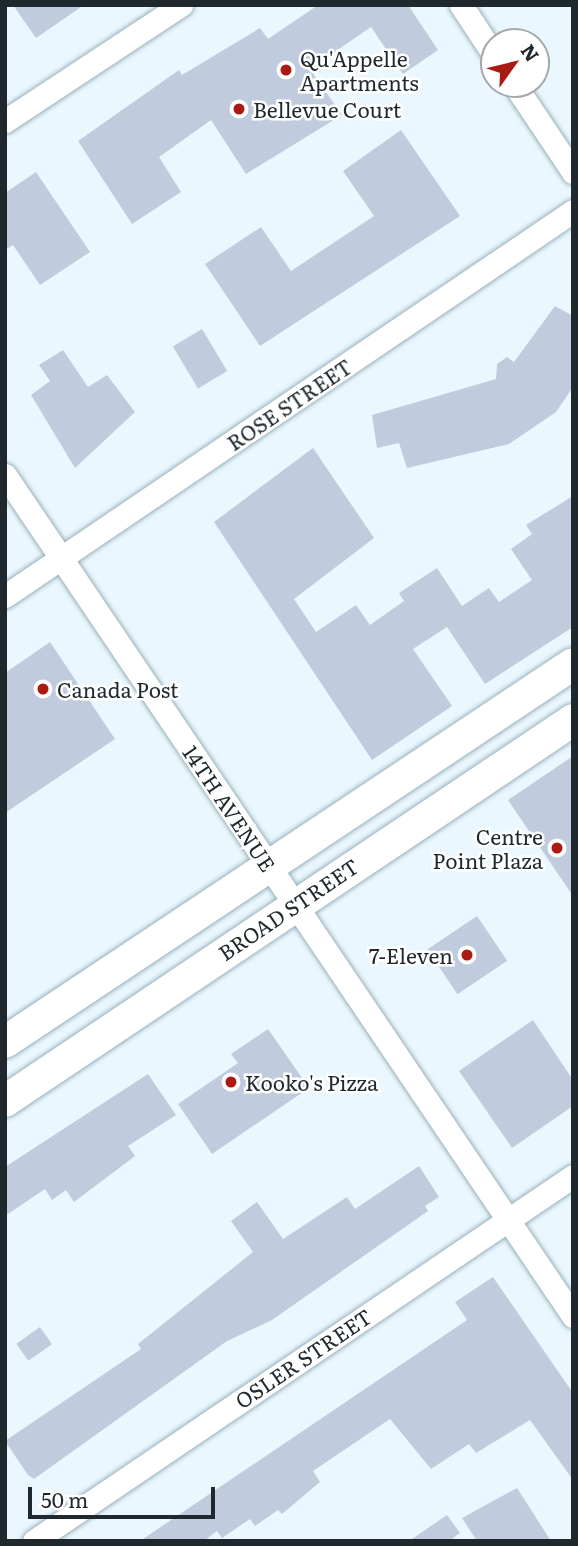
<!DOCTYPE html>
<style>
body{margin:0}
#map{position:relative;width:578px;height:1546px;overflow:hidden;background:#eaf7fe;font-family:Literata,serif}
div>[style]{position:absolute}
.building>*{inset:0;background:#c0cbdd;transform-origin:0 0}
.roads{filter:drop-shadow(0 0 2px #9ab0ba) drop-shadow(0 0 2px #9ab0ba)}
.street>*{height:23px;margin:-11.5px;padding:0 11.5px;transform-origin:11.5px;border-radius:11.5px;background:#fff}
.secondary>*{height:32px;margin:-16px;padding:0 16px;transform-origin:16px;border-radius:16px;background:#fff}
.dots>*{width:19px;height:19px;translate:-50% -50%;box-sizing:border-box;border:4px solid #fff;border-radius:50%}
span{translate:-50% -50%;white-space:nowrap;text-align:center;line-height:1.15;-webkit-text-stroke:5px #fff;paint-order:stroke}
.poi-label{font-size:21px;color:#1f282c}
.left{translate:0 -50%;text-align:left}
.right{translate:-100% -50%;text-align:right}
.street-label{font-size:21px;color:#1f282c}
.frame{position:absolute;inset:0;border:7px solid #1f282c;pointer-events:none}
.north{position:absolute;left:480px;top:28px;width:70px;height:70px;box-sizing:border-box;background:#fff;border:2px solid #a5a9ab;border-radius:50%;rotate:56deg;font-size:19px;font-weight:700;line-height:28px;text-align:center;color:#1f282c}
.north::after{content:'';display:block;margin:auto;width:24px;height:32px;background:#ab1913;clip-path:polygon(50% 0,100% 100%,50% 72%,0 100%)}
.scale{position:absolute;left:28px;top:1487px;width:187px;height:32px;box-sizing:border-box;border:4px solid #1f282c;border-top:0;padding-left:9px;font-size:21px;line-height:24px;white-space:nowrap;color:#1f282c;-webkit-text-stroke:5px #fff;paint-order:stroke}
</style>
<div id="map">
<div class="building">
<i style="clip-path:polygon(13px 5px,84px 5px,36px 38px)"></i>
<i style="clip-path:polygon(318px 5px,408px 5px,438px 50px,403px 74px,371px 27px,310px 69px,342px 115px,246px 174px,211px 120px,159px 157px,181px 192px,132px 224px,78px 141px,179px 70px,182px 75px,260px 28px,268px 39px)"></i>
<i style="clip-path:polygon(401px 130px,460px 216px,260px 346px,205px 264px,261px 227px,291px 271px,374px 216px,343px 171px)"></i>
<i style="clip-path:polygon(36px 172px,90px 252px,40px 285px,13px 245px,5px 250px,5px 193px)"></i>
<i style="clip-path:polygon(555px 306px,573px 316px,573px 387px,556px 412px,509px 444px,407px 468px,399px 443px,377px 448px,372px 415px,496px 379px,497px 364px,507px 357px,514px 362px)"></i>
<i style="left:202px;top:329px;width:49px;height:34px;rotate:59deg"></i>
<i style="clip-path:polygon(63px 350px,88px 387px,107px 375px,135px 412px,75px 468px,31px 395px,50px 381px,39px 365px)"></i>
<i style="clip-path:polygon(313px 448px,374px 538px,294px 599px,316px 632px,356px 605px,370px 625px,404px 601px,399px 593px,437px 568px,462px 606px,489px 588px,499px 602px,532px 580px,511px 549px,532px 534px,526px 525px,573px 496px,573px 627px,485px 684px,447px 627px,413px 649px,452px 706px,372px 760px,214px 522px)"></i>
<i style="clip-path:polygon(50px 642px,115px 739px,5px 813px,5px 673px)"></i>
<i style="clip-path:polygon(573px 756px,573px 896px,508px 800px)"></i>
<i style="left:477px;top:916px;width:54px;height:60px;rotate:56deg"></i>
<i style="clip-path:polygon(533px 1020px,573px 1080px,573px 1106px,512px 1148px,459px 1071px)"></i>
<i style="clip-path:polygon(268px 1029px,309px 1088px,212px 1154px,178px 1104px,238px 1063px,231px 1054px)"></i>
<i style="clip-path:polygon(148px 1074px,176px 1115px,128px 1146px,135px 1156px,74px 1202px,66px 1190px,52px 1200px,45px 1189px,5px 1216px,5px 1167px)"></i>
<i style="clip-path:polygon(419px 1166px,439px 1197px,425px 1206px,428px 1211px,272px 1320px,227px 1341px,34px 1479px,28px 1475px,5px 1441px,141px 1349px,138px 1344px,253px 1252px,231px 1221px,257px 1202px,283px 1239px,347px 1197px,355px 1209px)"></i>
<i style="clip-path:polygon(493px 1277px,573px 1393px,573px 1480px,530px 1420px,476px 1453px,469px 1444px,431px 1469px,390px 1419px,313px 1471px,320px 1482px,282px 1514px,278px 1510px,255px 1526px,250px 1519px,222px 1538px,217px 1531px,204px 1541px,140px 1541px,467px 1320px,455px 1302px)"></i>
<i style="left:40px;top:1327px;width:21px;height:29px;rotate:55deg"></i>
<i style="clip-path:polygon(517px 1488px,551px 1541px,477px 1541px,462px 1518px)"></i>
<i style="clip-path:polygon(447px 1515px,460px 1533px,449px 1541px,409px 1541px)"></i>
</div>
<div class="roads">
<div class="street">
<i style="left:461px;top:5px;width:60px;rotate:56.6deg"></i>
<i style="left:514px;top:84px;width:106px;rotate:56.2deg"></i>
<i style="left:5px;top:121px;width:211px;rotate:-33.4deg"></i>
<i style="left:5px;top:475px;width:1015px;rotate:55.97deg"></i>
<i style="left:5px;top:596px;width:686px;rotate:-34.13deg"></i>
<i style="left:34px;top:1541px;width:651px;rotate:-34.11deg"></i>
</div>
<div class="secondary">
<i style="left:5px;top:1042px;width:682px;rotate:-33.64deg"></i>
<i style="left:5px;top:1101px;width:684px;rotate:-33.85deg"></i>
</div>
</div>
<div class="dots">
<i style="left:286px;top:70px;background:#ab1913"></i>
<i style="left:239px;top:109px;background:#ab1913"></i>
<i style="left:43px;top:689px;background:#ab1913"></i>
<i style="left:557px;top:848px;background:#ab1913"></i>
<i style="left:467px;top:955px;background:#ab1913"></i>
<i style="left:231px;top:1082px;background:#ab1913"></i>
</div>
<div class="poi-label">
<span class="left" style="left:300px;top:70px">Qu'Appelle<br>Apartments</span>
<span class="left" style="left:253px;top:109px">Bellevue Court</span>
<span class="left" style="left:57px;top:689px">Canada Post</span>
<span class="right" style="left:543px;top:848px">Centre<br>Point Plaza</span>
<span class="right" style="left:453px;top:955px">7-Eleven</span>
<span class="left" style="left:245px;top:1082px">Kooko's Pizza</span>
</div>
<div class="street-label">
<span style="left:289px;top:404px;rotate:-34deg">ROSE STREET</span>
<span style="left:230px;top:808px;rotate:56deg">14TH AVENUE</span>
<span style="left:288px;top:909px;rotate:-34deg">BROAD STREET</span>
<span style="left:303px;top:1358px;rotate:-34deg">OSLER STREET</span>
</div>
<div class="frame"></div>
<div class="north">N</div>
<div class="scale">50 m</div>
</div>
